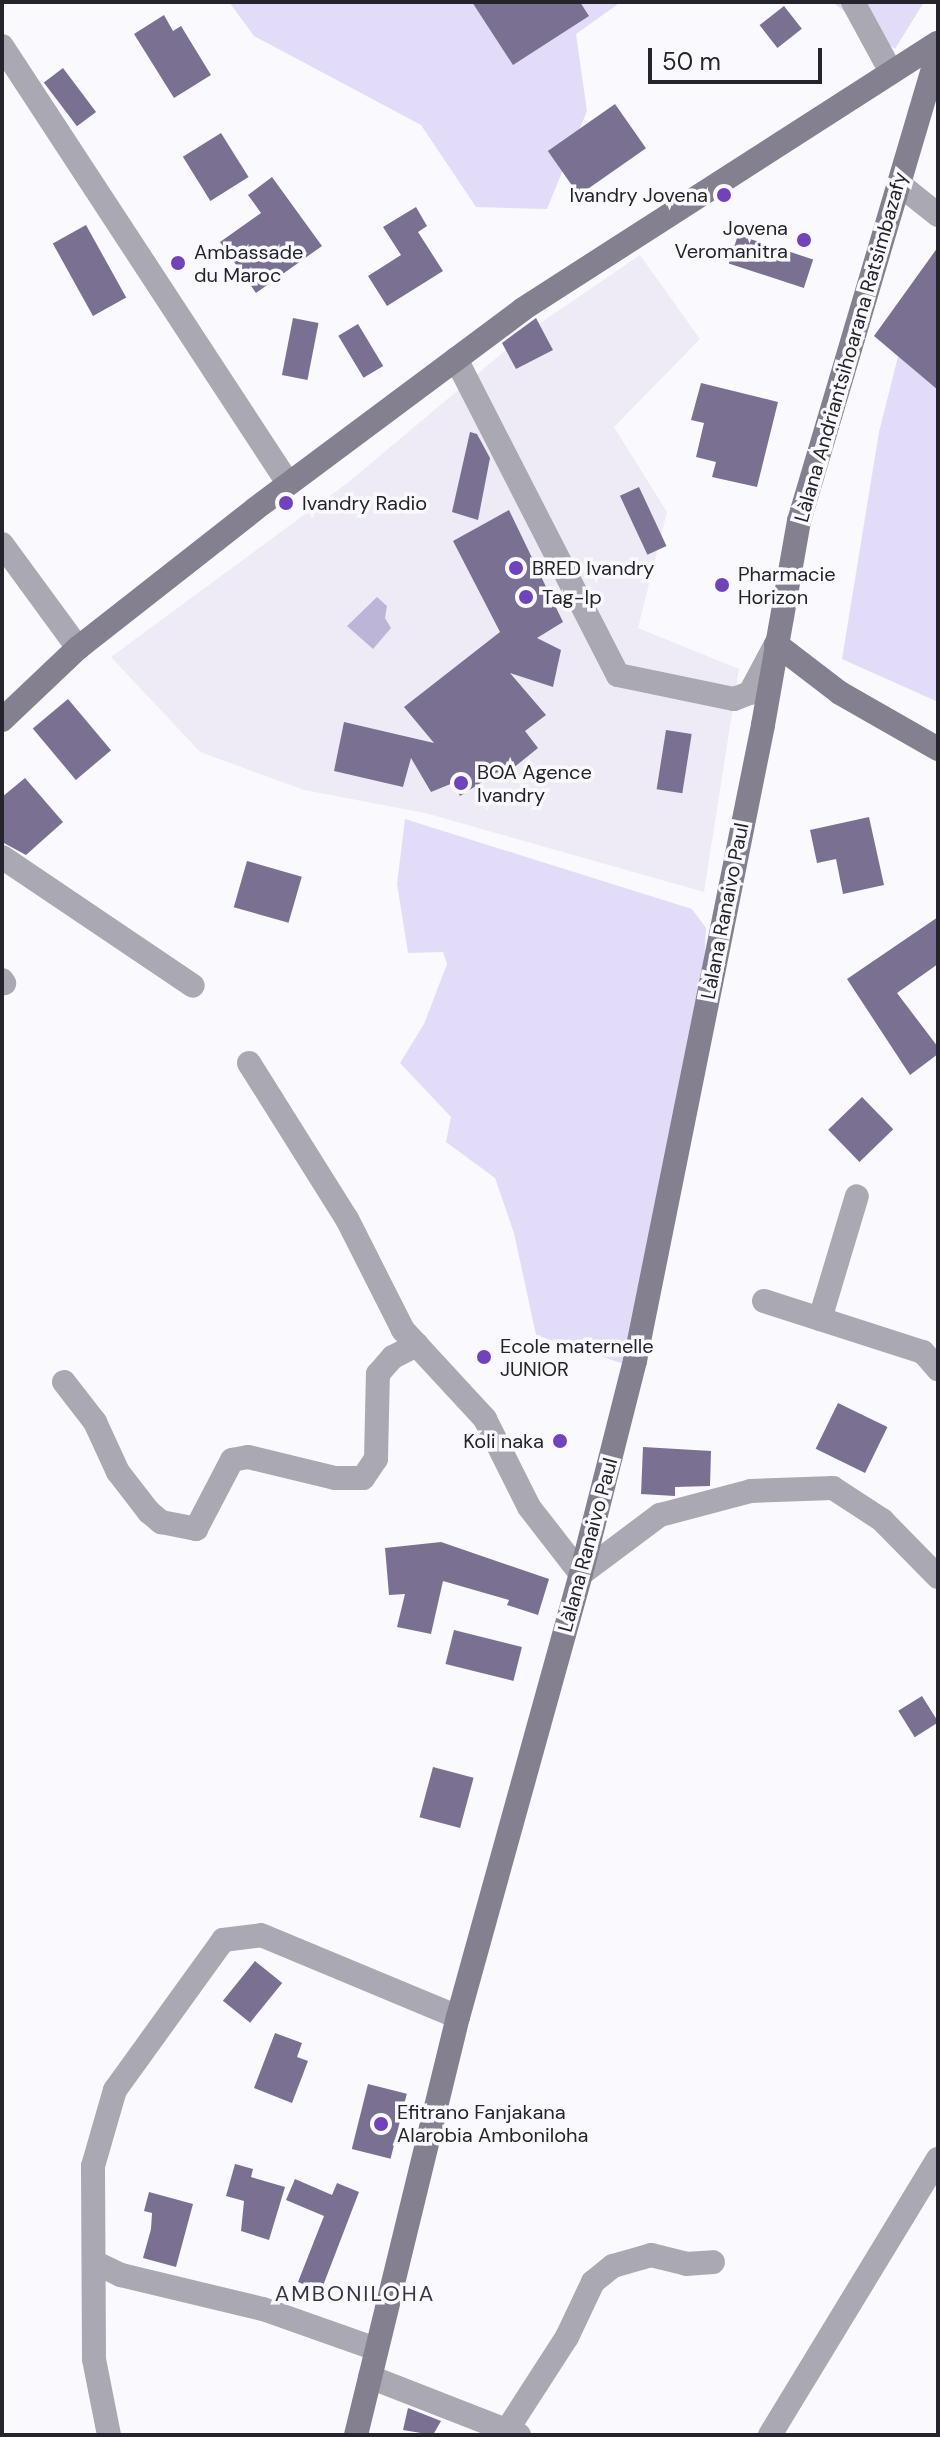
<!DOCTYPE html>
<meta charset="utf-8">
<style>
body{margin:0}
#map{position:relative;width:940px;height:2437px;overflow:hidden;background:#faf9fe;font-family:"DM Sans",sans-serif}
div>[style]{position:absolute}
.built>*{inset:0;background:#eeebf7}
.green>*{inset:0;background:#e3dcf9}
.water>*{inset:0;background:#bdb5d8}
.building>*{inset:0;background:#7a7192;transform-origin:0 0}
.street>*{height:24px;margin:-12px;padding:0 12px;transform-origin:12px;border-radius:12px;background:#aaa8b2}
.secondary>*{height:24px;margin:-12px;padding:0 12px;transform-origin:12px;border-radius:12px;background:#84808f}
.dots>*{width:22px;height:22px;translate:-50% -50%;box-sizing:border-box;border:4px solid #faf9fe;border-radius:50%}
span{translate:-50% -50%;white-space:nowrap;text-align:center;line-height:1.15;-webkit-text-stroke:7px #faf9fe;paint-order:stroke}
.poi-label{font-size:20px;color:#25232c}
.right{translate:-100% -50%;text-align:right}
.left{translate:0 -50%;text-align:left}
.street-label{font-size:20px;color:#25232c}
.neighbourhood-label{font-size:22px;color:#383345;letter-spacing:2px}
.frame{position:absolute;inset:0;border:4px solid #25232c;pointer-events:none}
.scale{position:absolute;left:648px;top:48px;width:174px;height:36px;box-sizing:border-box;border:4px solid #25232c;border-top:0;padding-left:10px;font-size:24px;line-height:28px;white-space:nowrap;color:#25232c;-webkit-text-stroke:6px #faf9fe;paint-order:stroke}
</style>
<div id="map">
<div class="built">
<i style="clip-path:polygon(640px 255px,700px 339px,614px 427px,667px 512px,638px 628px,739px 669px,704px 892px,425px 813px,304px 790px,200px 752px,111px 657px,346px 484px,530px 330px)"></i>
</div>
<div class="green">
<i style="clip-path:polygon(229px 2px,621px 2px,576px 34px,587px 111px,547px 209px,476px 207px,421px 125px,254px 36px)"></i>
<i style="clip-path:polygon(832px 2px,924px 2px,895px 49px)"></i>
<i style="clip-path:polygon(938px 293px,938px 702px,842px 659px,879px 432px,907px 321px)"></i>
<i style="clip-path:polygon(405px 819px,692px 909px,706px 928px,703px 988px,624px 1364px,536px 1335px,514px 1233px,495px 1178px,446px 1142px,451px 1117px,400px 1063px,424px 1024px,447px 964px,443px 952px,408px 953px,397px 884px)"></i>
</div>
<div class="water">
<i style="clip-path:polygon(377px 597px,387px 606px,385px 618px,391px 628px,373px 649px,347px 626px)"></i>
</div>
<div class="building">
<i style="clip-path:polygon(472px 2px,580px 2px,589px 16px,513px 65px)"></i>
<i style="left:784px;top:6px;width:29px;height:31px;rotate:52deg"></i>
<i style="clip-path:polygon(164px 15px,173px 31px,181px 26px,211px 75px,174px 98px,134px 34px)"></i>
<i style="left:63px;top:68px;width:55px;height:24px;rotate:53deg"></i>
<i style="left:615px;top:104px;width:54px;height:82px;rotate:55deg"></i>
<i style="left:221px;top:133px;width:52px;height:45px;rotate:58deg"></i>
<i style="clip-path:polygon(272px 177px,322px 246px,256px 293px,220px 242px,261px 213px,248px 195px)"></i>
<i style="clip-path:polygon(416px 207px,427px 226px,418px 232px,443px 271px,387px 306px,368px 276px,401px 255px,383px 227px)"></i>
<i style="left:86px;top:225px;width:83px;height:38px;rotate:61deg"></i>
<i style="left:738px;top:235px;width:79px;height:30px;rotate:18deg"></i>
<i style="clip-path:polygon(938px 247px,938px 390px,874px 336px)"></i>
<i style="left:293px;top:318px;width:26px;height:58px;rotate:11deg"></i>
<i style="clip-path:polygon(536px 318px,553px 350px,516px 369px,502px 343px)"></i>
<i style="left:358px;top:324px;width:49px;height:23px;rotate:59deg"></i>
<i style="clip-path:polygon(701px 383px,778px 402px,757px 487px,712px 477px,716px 462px,696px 457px,704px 423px,691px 420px)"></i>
<i style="clip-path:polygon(470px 432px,477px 434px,490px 458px,478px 520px,452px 512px)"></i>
<i style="left:639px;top:487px;width:65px;height:21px;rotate:65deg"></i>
<i style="clip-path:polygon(509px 510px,563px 622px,537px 638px,561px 650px,553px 687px,510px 673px,546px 715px,525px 731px,538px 748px,502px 777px,498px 772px,460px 796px,453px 783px,431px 792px,411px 758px,403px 787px,334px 771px,344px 722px,434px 743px,404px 707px,500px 632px,453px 541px)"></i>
<i style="left:68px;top:699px;width:67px;height:46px;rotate:50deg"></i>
<i style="left:666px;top:730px;width:26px;height:60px;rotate:9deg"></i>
<i style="clip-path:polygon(25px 778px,63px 822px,26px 855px,2px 842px,2px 797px)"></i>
<i style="clip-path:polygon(869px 817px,884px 885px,843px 894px,836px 859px,817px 863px,810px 830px)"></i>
<i style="left:247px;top:861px;width:57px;height:48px;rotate:16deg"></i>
<i style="clip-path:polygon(938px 917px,938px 964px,897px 993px,938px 1047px,938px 1054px,910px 1075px,847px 979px)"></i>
<i style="left:862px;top:1097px;width:45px;height:47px;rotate:46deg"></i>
<i style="left:838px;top:1403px;width:55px;height:51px;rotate:26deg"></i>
<i style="clip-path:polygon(643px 1447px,711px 1451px,710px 1486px,675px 1487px,675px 1496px,641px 1494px)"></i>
<i style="clip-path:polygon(441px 1542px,549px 1579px,538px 1615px,507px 1605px,509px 1600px,443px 1581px,431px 1634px,397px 1627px,405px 1594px,389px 1595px,385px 1548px)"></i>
<i style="left:454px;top:1630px;width:70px;height:35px;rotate:14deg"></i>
<i style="left:922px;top:1696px;width:31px;height:28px;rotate:58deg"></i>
<i style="left:433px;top:1767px;width:42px;height:52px;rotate:15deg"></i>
<i style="left:255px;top:1961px;width:35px;height:51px;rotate:39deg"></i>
<i style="clip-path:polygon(275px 2033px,302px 2043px,297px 2057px,308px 2061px,292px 2103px,254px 2088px)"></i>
<i style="left:368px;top:2084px;width:40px;height:67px;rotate:14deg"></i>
<i style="clip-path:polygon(235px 2164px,253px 2169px,251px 2177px,285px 2187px,269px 2240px,241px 2231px,244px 2201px,226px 2196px)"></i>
<i style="clip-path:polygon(295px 2179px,332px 2195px,337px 2183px,359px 2192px,321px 2291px,298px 2282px,324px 2216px,286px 2200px)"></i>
<i style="clip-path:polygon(149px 2192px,193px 2204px,176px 2267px,143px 2258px,151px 2229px,152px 2213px,144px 2211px)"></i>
<i style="clip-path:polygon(408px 2408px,441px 2421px,433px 2435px,403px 2430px)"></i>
</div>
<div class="street">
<i style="left:853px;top:2px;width:80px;rotate:61.5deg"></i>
<i style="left:2px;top:46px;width:522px;rotate:56.8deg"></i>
<i style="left:899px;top:184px;width:50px;rotate:38.5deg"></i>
<i style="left:456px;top:359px;width:355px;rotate:62.9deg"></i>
<i style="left:618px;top:675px;width:118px;rotate:11.7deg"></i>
<i style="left:734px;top:699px;width:17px;rotate:-21deg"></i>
<i style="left:750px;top:693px;width:53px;rotate:-62deg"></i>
<i style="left:2px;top:544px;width:129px;rotate:53.8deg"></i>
<i style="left:2px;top:857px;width:230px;rotate:34deg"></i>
<i style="left:2px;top:980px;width:4px;rotate:56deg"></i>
<i style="left:249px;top:1063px;width:184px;rotate:57.9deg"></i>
<i style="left:347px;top:1219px;width:124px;rotate:63.2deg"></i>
<i style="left:403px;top:1330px;width:121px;rotate:47.3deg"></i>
<i style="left:485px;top:1419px;width:98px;rotate:63.4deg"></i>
<i style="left:529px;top:1507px;width:85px;rotate:52.2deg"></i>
<i style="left:581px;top:1574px;width:99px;rotate:-36.8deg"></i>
<i style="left:660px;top:1515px;width:94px;rotate:-14.8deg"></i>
<i style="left:751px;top:1491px;width:82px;rotate:-2.1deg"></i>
<i style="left:833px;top:1488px;width:59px;rotate:33.1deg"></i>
<i style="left:882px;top:1520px;width:80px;rotate:45.5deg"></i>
<i style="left:764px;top:1301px;width:167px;rotate:17.8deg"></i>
<i style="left:923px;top:1352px;width:23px;rotate:49deg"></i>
<i style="left:820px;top:1319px;width:128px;rotate:-73.3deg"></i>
<i style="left:64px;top:1382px;width:51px;rotate:52.2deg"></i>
<i style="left:95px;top:1422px;width:55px;rotate:65.3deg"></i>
<i style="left:118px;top:1472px;width:51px;rotate:52.2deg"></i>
<i style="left:149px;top:1512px;width:16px;rotate:40deg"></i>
<i style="left:161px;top:1522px;width:36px;rotate:11deg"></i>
<i style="left:196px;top:1529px;width:78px;rotate:-62.4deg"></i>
<i style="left:232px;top:1460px;width:16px;rotate:-11deg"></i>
<i style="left:248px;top:1457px;width:89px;rotate:13.6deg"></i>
<i style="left:335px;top:1478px;width:28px"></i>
<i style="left:363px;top:1478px;width:23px;rotate:-56deg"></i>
<i style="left:376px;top:1459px;width:85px;rotate:-88.7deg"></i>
<i style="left:378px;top:1374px;width:23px;rotate:-49deg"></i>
<i style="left:393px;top:1357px;width:27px;rotate:-27deg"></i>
<i style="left:94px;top:2262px;width:30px;rotate:26deg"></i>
<i style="left:121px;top:2275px;width:146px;rotate:13.5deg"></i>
<i style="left:263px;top:2309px;width:120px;rotate:19.5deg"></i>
<i style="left:370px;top:2377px;width:160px;rotate:21.3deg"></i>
<i style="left:507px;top:2430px;width:111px;rotate:-57.2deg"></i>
<i style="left:567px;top:2337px;width:61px;rotate:-64.7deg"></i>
<i style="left:593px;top:2282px;width:26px;rotate:-39deg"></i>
<i style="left:613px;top:2266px;width:40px;rotate:-16deg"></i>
<i style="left:651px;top:2255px;width:36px;rotate:14deg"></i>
<i style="left:686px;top:2264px;width:27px;rotate:-4deg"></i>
<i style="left:109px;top:2435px;width:77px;rotate:-101.2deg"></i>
<i style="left:94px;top:2359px;width:193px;rotate:-90.3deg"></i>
<i style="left:93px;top:2166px;width:79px;rotate:-73.9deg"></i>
<i style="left:115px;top:2090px;width:185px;rotate:-54.2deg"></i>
<i style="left:223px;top:1940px;width:38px;rotate:-7deg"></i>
<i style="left:261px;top:1935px;width:213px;rotate:22.6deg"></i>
<i style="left:770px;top:2435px;width:323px;rotate:-58.7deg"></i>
</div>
<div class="secondary">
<i style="left:776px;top:644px;width:81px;rotate:37.4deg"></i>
<i style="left:840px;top:693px;width:113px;rotate:29.7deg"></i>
<i style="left:2px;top:720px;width:105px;rotate:-43.5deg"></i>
<i style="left:78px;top:648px;width:225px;rotate:-38.1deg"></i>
<i style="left:255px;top:509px;width:334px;rotate:-36.7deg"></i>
<i style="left:523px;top:309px;width:493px;rotate:-32.7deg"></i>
<i style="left:356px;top:2435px;width:430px;rotate:-76.3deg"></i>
<i style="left:458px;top:2017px;width:460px;rotate:-74.5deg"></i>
<i style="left:581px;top:1574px;width:220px;rotate:-75.8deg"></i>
<i style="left:635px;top:1361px;width:649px;rotate:-78.62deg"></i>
<i style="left:763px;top:725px;width:207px;rotate:-80deg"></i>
<i style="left:799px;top:521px;width:488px;rotate:-73.5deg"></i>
</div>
<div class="dots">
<i style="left:724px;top:195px;background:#7043bb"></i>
<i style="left:804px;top:240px;background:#7043bb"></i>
<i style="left:178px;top:263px;background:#7043bb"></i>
<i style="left:286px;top:503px;background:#7043bb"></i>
<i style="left:516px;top:568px;background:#7043bb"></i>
<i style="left:722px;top:585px;background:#7043bb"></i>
<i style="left:526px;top:597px;background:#7043bb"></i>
<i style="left:461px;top:783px;background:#7043bb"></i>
<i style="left:484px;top:1357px;background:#7043bb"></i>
<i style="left:560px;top:1441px;background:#7043bb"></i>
<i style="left:381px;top:2124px;background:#7043bb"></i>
</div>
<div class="poi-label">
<span class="right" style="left:708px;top:195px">Ivandry Jovena</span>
<span class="right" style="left:788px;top:240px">Jovena<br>Veromanitra</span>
<span class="left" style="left:194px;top:264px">Ambassade<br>du Maroc</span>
<span class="left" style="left:302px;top:503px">Ivandry Radio</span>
<span class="left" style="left:532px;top:568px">BRED Ivandry</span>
<span class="left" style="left:738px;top:586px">Pharmacie<br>Horizon</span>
<span class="left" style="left:542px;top:597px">Tag-Ip</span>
<span class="left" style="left:477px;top:784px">BOA Agence<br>Ivandry</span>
<span class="left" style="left:500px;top:1358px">Ecole maternelle<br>JUNIOR</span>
<span class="right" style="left:544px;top:1441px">Koli naka</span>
<span class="left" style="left:397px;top:2124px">Efitrano Fanjakana<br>Alarobia Amboniloha</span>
</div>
<div class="street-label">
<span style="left:851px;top:347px;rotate:-74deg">Làlana Andriantsihoarana Ratsimbazafy</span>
<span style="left:725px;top:911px;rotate:-79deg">Làlana Ranaivo Paul</span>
<span style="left:588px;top:1545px;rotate:-75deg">Làlana Ranaivo Paul</span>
</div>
<div class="neighbourhood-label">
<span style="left:355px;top:2294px">AMBONILOHA</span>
</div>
<div class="frame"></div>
<div class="scale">50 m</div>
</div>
